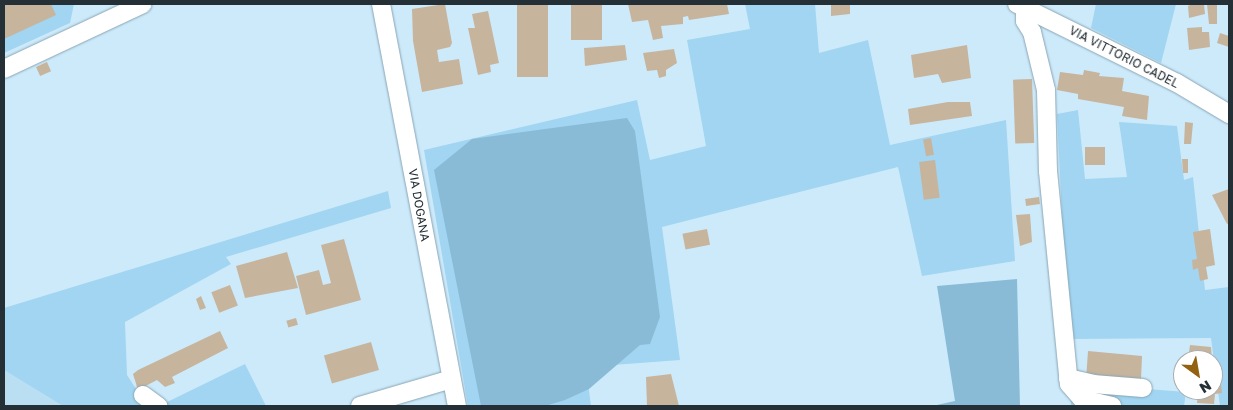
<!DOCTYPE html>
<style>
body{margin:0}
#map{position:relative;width:1233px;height:410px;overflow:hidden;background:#cdeafb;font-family:"Golos Text",sans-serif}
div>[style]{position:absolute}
.built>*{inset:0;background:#badff3}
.green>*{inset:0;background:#a1d5f1}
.forest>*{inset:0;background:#89bbd7}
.building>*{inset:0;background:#c7b49d;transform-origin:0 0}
.roads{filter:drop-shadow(0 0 1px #89a5b4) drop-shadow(0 0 1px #89a5b4)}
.minor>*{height:18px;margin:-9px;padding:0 9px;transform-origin:9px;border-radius:9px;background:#fff}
span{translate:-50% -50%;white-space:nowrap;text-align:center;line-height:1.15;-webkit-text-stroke:4px #fff;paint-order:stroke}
.street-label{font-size:12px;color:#253036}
.frame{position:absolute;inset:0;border:5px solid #253036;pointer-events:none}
.north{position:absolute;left:1173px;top:350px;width:50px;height:50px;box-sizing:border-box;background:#fff;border:1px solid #a8acaf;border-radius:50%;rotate:148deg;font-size:14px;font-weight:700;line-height:20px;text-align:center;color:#253036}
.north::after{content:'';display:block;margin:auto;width:18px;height:22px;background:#926211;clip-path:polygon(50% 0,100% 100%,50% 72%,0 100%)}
</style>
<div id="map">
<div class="built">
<i style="clip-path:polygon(4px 370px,63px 406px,4px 406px)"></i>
</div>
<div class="green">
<i style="clip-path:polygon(4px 4px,74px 4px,70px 23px,4px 53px)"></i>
<i style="clip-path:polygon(745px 4px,815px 4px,819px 53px,868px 40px,890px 145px,1006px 120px,1015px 261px,922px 276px,898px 167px,662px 227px,680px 360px,586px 367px,591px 406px,468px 406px,424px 150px,637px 100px,650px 160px,706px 146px,687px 40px,750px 29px)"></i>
<i style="clip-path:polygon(1096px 4px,1176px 4px,1161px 63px,1091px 28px)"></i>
<i style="clip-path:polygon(1078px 110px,1085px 179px,1127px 177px,1119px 122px,1177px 126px,1184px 180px,1193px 177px,1205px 290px,1229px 287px,1229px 406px,1220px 406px,1211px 338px,1068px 339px,1057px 114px)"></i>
<i style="clip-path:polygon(388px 191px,391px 208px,226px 257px,231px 264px,125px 322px,127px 375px,147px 406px,63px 406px,4px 370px,4px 308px)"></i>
<i style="clip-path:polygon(245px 364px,266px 406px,161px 405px)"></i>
<i style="clip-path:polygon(1069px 383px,1186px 392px,1184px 406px,1071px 406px)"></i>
</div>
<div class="forest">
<i style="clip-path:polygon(627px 118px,635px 131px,660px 317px,650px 344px,640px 345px,589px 389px,565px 400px,545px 406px,481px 406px,434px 170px,472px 139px)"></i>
<i style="clip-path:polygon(1017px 279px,1020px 406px,932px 406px,955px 401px,937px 286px)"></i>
</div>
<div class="building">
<i style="clip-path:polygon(4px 4px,51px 4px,56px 15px,4px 39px)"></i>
<i style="clip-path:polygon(445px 4px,452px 43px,450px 47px,437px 50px,439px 62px,459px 59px,463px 84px,422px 92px,413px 41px,412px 9px)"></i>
<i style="left:517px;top:4px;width:31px;height:73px"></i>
<i style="left:571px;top:4px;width:31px;height:36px"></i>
<i style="clip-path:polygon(628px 4px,727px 4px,729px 14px,689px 20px,688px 16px,683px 17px,683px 24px,661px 26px,663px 38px,653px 40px,648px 20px,632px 22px)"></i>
<i style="clip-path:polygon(831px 4px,850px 4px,850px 14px,831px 16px)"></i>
<i style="clip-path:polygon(1192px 4px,1204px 4px,1205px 14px,1189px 18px,1188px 6px)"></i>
<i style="clip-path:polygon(1207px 4px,1217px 4px,1217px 24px,1209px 24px)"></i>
<i style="clip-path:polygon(488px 11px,499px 63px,490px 65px,491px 72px,478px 75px,468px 28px,475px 28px,472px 14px)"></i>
<i style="clip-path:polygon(1202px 27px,1202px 32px,1209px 32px,1210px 47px,1189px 50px,1187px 28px)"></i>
<i style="clip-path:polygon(1220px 33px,1229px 36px,1229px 47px,1217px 43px)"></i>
<i style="clip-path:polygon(625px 45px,627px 60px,585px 66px,584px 48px)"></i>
<i style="clip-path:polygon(967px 45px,971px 78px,942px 83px,938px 74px,914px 78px,911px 55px)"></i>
<i style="clip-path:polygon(674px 49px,677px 63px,666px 70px,666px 76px,659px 78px,657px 70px,647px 71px,643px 53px)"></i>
<i style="left:47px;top:62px;width:10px;height:12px;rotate:66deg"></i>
<i style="clip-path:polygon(1084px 70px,1100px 73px,1099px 76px,1124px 78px,1122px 91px,1149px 96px,1147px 120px,1122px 116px,1124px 107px,1078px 99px,1078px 94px,1057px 90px,1060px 72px,1083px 75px)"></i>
<i style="left:1032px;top:79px;width:64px;height:19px;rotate:88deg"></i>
<i style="clip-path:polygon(948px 102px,970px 102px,972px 116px,910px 125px,908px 109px)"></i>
<i style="clip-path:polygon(1185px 122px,1193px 123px,1191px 144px,1184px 144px)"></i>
<i style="left:931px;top:138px;width:17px;height:8px;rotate:80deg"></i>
<i style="left:1105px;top:147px;width:18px;height:20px;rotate:90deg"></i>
<i style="clip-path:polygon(1182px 159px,1188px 159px,1188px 173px,1183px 173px)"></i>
<i style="left:935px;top:160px;width:38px;height:16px;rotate:83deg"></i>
<i style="clip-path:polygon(1229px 189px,1229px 223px,1227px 224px,1212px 195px)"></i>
<i style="left:1039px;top:197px;width:7px;height:14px;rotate:82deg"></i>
<i style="clip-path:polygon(1030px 214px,1032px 242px,1020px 246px,1016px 215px)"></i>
<i style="left:707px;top:229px;width:16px;height:25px;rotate:79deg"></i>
<i style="clip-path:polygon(1210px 229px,1215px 265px,1206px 267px,1208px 279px,1200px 281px,1198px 268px,1193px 270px,1192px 260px,1197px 259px,1193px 232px)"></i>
<i style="clip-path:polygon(344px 239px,361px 300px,306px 315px,296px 276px,319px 270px,323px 285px,331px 283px,321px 245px)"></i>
<i style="clip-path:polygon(287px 252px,298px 288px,245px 298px,236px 266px)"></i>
<i style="left:230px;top:285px;width:22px;height:20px;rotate:69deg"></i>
<i style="clip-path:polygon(201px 296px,206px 308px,200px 310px,196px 299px)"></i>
<i style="left:296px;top:318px;width:7px;height:10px;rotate:74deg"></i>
<i style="clip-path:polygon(220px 331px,228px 348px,172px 377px,175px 383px,165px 387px,157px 380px,138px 390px,133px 374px,138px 370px)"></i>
<i style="left:371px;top:342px;width:29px;height:49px;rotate:74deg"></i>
<i style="clip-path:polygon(1190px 345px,1211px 347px,1212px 360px,1188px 360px)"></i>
<i style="clip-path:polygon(1088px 351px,1142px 356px,1141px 380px,1086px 380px)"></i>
<i style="clip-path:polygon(671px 374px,679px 406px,647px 406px,646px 377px)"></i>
<i style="clip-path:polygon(1220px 376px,1222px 393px,1215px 394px,1214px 404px,1197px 403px,1198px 393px,1213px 394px,1213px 377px)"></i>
</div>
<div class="roads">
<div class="minor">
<i style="left:381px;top:4px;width:409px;rotate:79.3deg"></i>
<i style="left:1017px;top:4px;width:178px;rotate:26.3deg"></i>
<i style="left:1177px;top:83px;width:61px;rotate:30.8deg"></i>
<i style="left:1025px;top:8px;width:13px;rotate:90deg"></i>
<i style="left:1025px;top:21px;width:13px;rotate:58deg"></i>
<i style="left:1032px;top:32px;width:60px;rotate:76.4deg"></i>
<i style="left:1046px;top:90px;width:81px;rotate:88.6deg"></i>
<i style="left:1048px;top:171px;width:214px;rotate:84.4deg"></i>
<i style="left:1069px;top:384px;width:20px;rotate:49deg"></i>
<i style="left:1082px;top:399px;width:31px;rotate:13deg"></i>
<i style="left:4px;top:69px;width:153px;rotate:-25.1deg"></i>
<i style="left:1068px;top:378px;width:26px;rotate:13deg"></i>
<i style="left:1093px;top:384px;width:50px;rotate:4.6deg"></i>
<i style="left:143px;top:395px;width:19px;rotate:36deg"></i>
<i style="left:360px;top:406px;width:95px;rotate:-16.5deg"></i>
</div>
</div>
<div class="street-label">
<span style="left:1124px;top:57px;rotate:27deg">VIA VITTORIO CADEL</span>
<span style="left:419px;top:205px;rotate:80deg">VIA DOGANA</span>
</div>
<div class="frame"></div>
<div class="north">N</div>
</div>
